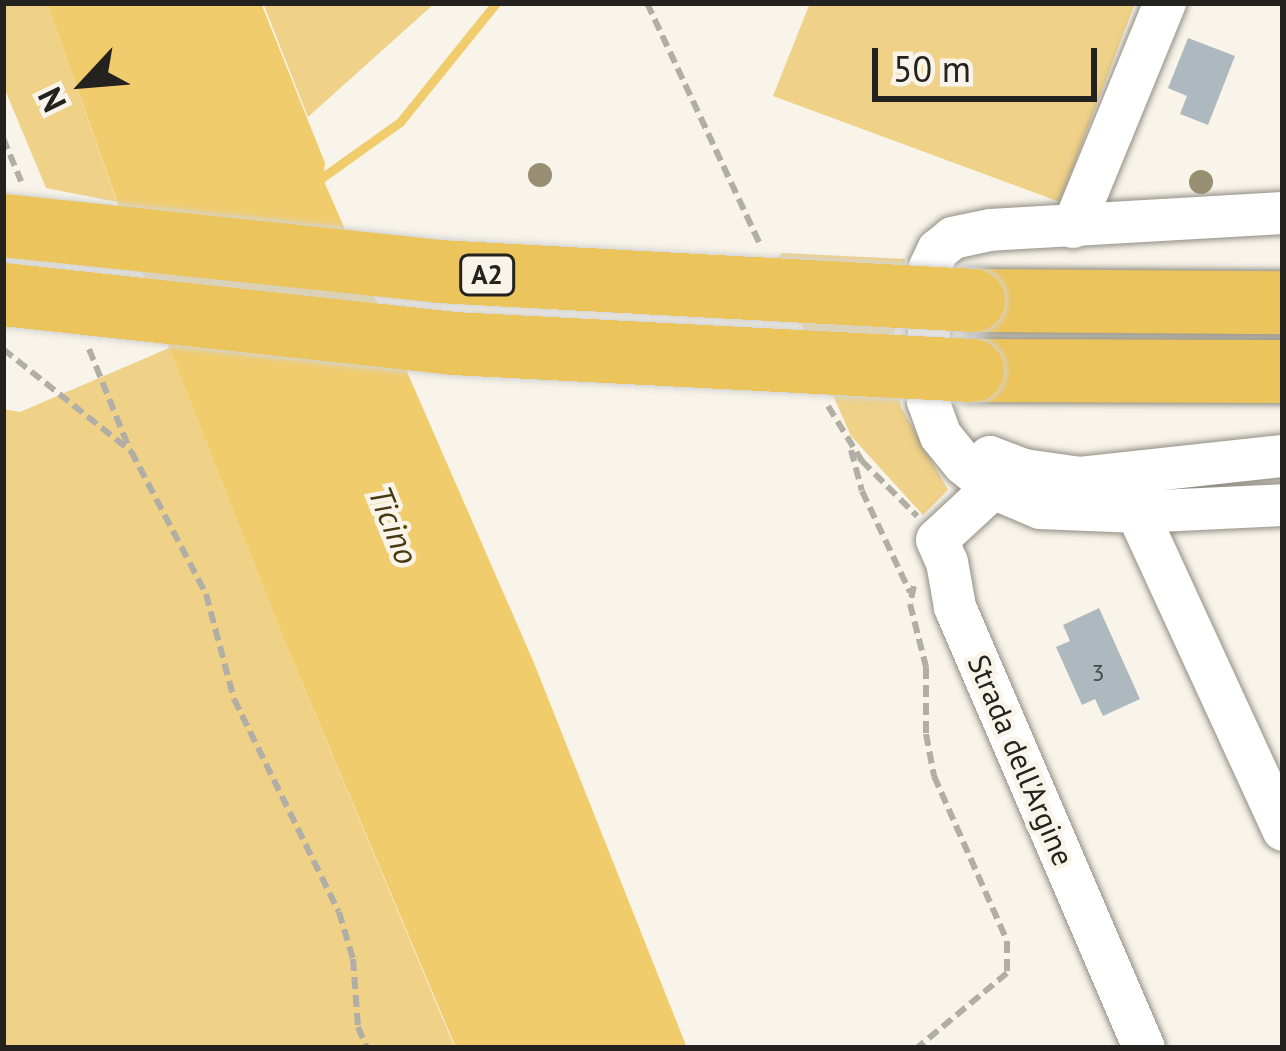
<!DOCTYPE html>
<style>
body{margin:0}
#map{position:relative;width:1286px;height:1051px;overflow:hidden;background:#f8f4e9;font-family:"PT Sans",sans-serif}
div>[style]{position:absolute}
.green>*{inset:0;background:#efd188}
.water>*{inset:0;background:#f1cc6d}
.stream>*{height:9px;margin:-4.5px;padding:0 4.5px;transform-origin:4.5px;border-radius:4.5px;background:#f1cc6d}
.building>*{inset:0;background:#aeb9bf}
.path>*{height:6px;margin-top:-3px;transform-origin:0;background:repeating-linear-gradient(90deg,#b1aea6 0 12px,transparent 0 18px)}
.roads{filter:drop-shadow(0 0 3px #928e84) drop-shadow(0 0 3px #928e84)}
.minor>*{height:42px;margin:-21px;padding:0 21px;transform-origin:21px;border-radius:21px;background:#fff}
.highway>*{height:63px;margin:-31.5px;padding:0 31.5px;transform-origin:31.5px;border-radius:31.5px;background:#ecc45c}
.bridges{filter:drop-shadow(0 0 3px #d3d3d2) drop-shadow(0 0 3px #d3d3d2)}
.highway-bridge>*{height:63px;margin:-31.5px;padding:0 31.5px;transform-origin:31.5px;border-radius:31.5px;background:#ecc45c}
.trees>*{width:24px;height:24px;margin:-12px;border-radius:50%;background:#988e72}
span{translate:-50% -50%;white-space:nowrap;text-align:center;line-height:1.15;-webkit-text-stroke:9px #f8f4e9;paint-order:stroke}
.number-label{font-size:24px;color:#464847}
.number-label span{-webkit-text-stroke-width:0}
.shield-label span{padding:3px 9px;background:#f8f4e9;border:3px solid;border-radius:9px;-webkit-text-stroke-width:0}
.shield-label{font-size:27px;color:#24221f;font-weight:700}
.street-label{font-size:30px;color:#24221f}
.water-label{font-size:33px;color:#483910;font-style:italic}
.frame{position:absolute;inset:0;border:6px solid #24221f;pointer-events:none}
.north{position:absolute;left:24px;top:24px;width:120px;height:120px;-webkit-text-stroke:9px #f8f4e9;paint-order:stroke;rotate:244deg;font-size:33px;font-weight:700;line-height:48px;text-align:center;color:#24221f}
.north::after{content:'';display:block;margin:auto;width:42px;height:54px;background:#24221f;clip-path:polygon(50% 0,100% 100%,50% 72%,0 100%)}
.scale{position:absolute;left:872px;top:48px;width:225px;height:54px;box-sizing:border-box;border:6px solid #24221f;border-top:0;padding-left:15px;font-size:36px;line-height:42px;white-space:nowrap;color:#24221f;-webkit-text-stroke:9px #f8f4e9;paint-order:stroke}
</style>
<div id="map">
<div class="green">
<i style="clip-path:polygon(3px 3px,47px 3px,117px 202px,46px 188px,3px 85px)"></i>
<i style="clip-path:polygon(263px 3px,435px 3px,308px 117px)"></i>
<i style="clip-path:polygon(810px 3px,1135px 3px,1060px 202px,773px 96px)"></i>
<i style="clip-path:polygon(782px 253px,905px 259px,891px 355px,901px 407px,948px 490px,923px 515px,851px 436px,779px 274px,775px 261px)"></i>
<i style="clip-path:polygon(169px 348px,284px 640px,455px 1048px,3px 1048px,3px 409px,20px 412px)"></i>
</div>
<div class="water">
<i style="clip-path:polygon(47px 3px,261px 3px,325px 163px,323px 179px,534px 663px,687px 1048px,456px 1048px,284px 640px,169px 348px)"></i>
</div>
<div class="stream">
<i style="left:313px;top:184px;width:107px;rotate:-35.5deg"></i>
<i style="left:400px;top:122px;width:153px;rotate:-51.1deg"></i>
</div>
<div class="building">
<i style="clip-path:polygon(1188px 38px,1235px 56px,1208px 125px,1180px 114px,1187px 96px,1168px 88px)"></i>
<i style="clip-path:polygon(1099px 608px,1140px 699px,1103px 716px,1095px 699px,1082px 705px,1056px 647px,1070px 641px,1063px 625px)"></i>
</div>
<div class="path">
<i style="left:647px;top:3px;width:266px;rotate:64.9deg"></i>
<i style="left:3px;top:138px;width:47px;rotate:67.3deg"></i>
<i style="left:3px;top:349px;width:164px;rotate:38.6deg"></i>
<i style="left:131px;top:451px;width:161px;rotate:62.3deg"></i>
<i style="left:206px;top:594px;width:109px;rotate:75.1deg"></i>
<i style="left:234px;top:699px;width:237px;rotate:63.8deg"></i>
<i style="left:339px;top:912px;width:49px;rotate:73.4deg"></i>
<i style="left:353px;top:959px;width:68px;rotate:85.8deg"></i>
<i style="left:358px;top:1027px;width:23px;rotate:67deg"></i>
<i style="left:89px;top:349px;width:107px;rotate:68deg"></i>
<i style="left:828px;top:406px;width:65px;rotate:58.3deg"></i>
<i style="left:862px;top:461px;width:78px;rotate:45deg"></i>
<i style="left:851px;top:450px;width:42px;rotate:75deg"></i>
<i style="left:862px;top:491px;width:112px;rotate:64.6deg"></i>
<i style="left:914px;top:586px;width:18px;rotate:103deg"></i>
<i style="left:910px;top:604px;width:65px;rotate:75.7deg"></i>
<i style="left:926px;top:667px;width:67px;rotate:90deg"></i>
<i style="left:926px;top:734px;width:43px;rotate:79.2deg"></i>
<i style="left:934px;top:776px;width:180px;rotate:66.1deg"></i>
<i style="left:1007px;top:941px;width:32px;rotate:90deg"></i>
<i style="left:1007px;top:973px;width:117px;rotate:140.2deg"></i>
</div>
<div class="roads">
<div class="minor">
<i style="left:1283px;top:213px;width:293px;rotate:176.7deg"></i>
<i style="left:990px;top:230px;width:38px;rotate:168deg"></i>
<i style="left:953px;top:238px;width:19px;rotate:141deg"></i>
<i style="left:938px;top:250px;width:19px;rotate:115deg"></i>
<i style="left:930px;top:267px;width:134px;rotate:90.9deg"></i>
<i style="left:928px;top:401px;width:37px;rotate:70deg"></i>
<i style="left:941px;top:436px;width:36px;rotate:51deg"></i>
<i style="left:964px;top:464px;width:38px;rotate:40deg"></i>
<i style="left:993px;top:488px;width:51px;rotate:23.1deg"></i>
<i style="left:1040px;top:508px;width:97px;rotate:2.4deg"></i>
<i style="left:1137px;top:512px;width:146px;rotate:-2.7deg"></i>
<i style="left:1073px;top:227px;width:242px;rotate:-67.7deg"></i>
<i style="left:973px;top:471px;width:22px;rotate:-39deg"></i>
<i style="left:990px;top:457px;width:36px;rotate:21deg"></i>
<i style="left:1024px;top:470px;width:57px;rotate:8.1deg"></i>
<i style="left:1080px;top:478px;width:204px;rotate:-6.2deg"></i>
<i style="left:993px;top:488px;width:76px;rotate:137.1deg"></i>
<i style="left:937px;top:540px;width:24px;rotate:66deg"></i>
<i style="left:947px;top:562px;width:46px;rotate:79.9deg"></i>
<i style="left:955px;top:607px;width:480px;rotate:66.8deg"></i>
<i style="left:1137px;top:512px;width:350px;rotate:65.3deg"></i>
</div>
<div class="highway">
<i style="left:973px;top:300px;width:310px;rotate:0.4deg"></i>
<i style="left:972px;top:370px;width:311px;rotate:0.2deg"></i>
</div>
</div>
<div class="bridges">
<div class="highway-bridge">
<i style="left:3px;top:225px;width:437px;rotate:6deg"></i>
<i style="left:438px;top:271px;width:536px;rotate:3.1deg"></i>
<i style="left:3px;top:294px;width:453px;rotate:6.2deg"></i>
<i style="left:453px;top:343px;width:520px;rotate:2.98deg"></i>
</div>
</div>
<div class="trees">
<i style="left:540px;top:175px"></i>
<i style="left:1201px;top:182px"></i>
</div>
<div class="number-label">
<span style="left:1098px;top:673px">3</span>
</div>
<div class="shield-label">
<span style="left:487px;top:275px">A2</span>
</div>
<div class="street-label">
<span style="left:1021px;top:760px;rotate:67deg">Strada dell'Argine</span>
</div>
<div class="water-label">
<span style="left:394px;top:525px;rotate:68deg">Ticino</span>
</div>
<div class="frame"></div>
<div class="north">N</div>
<div class="scale">50 m</div>
</div>
